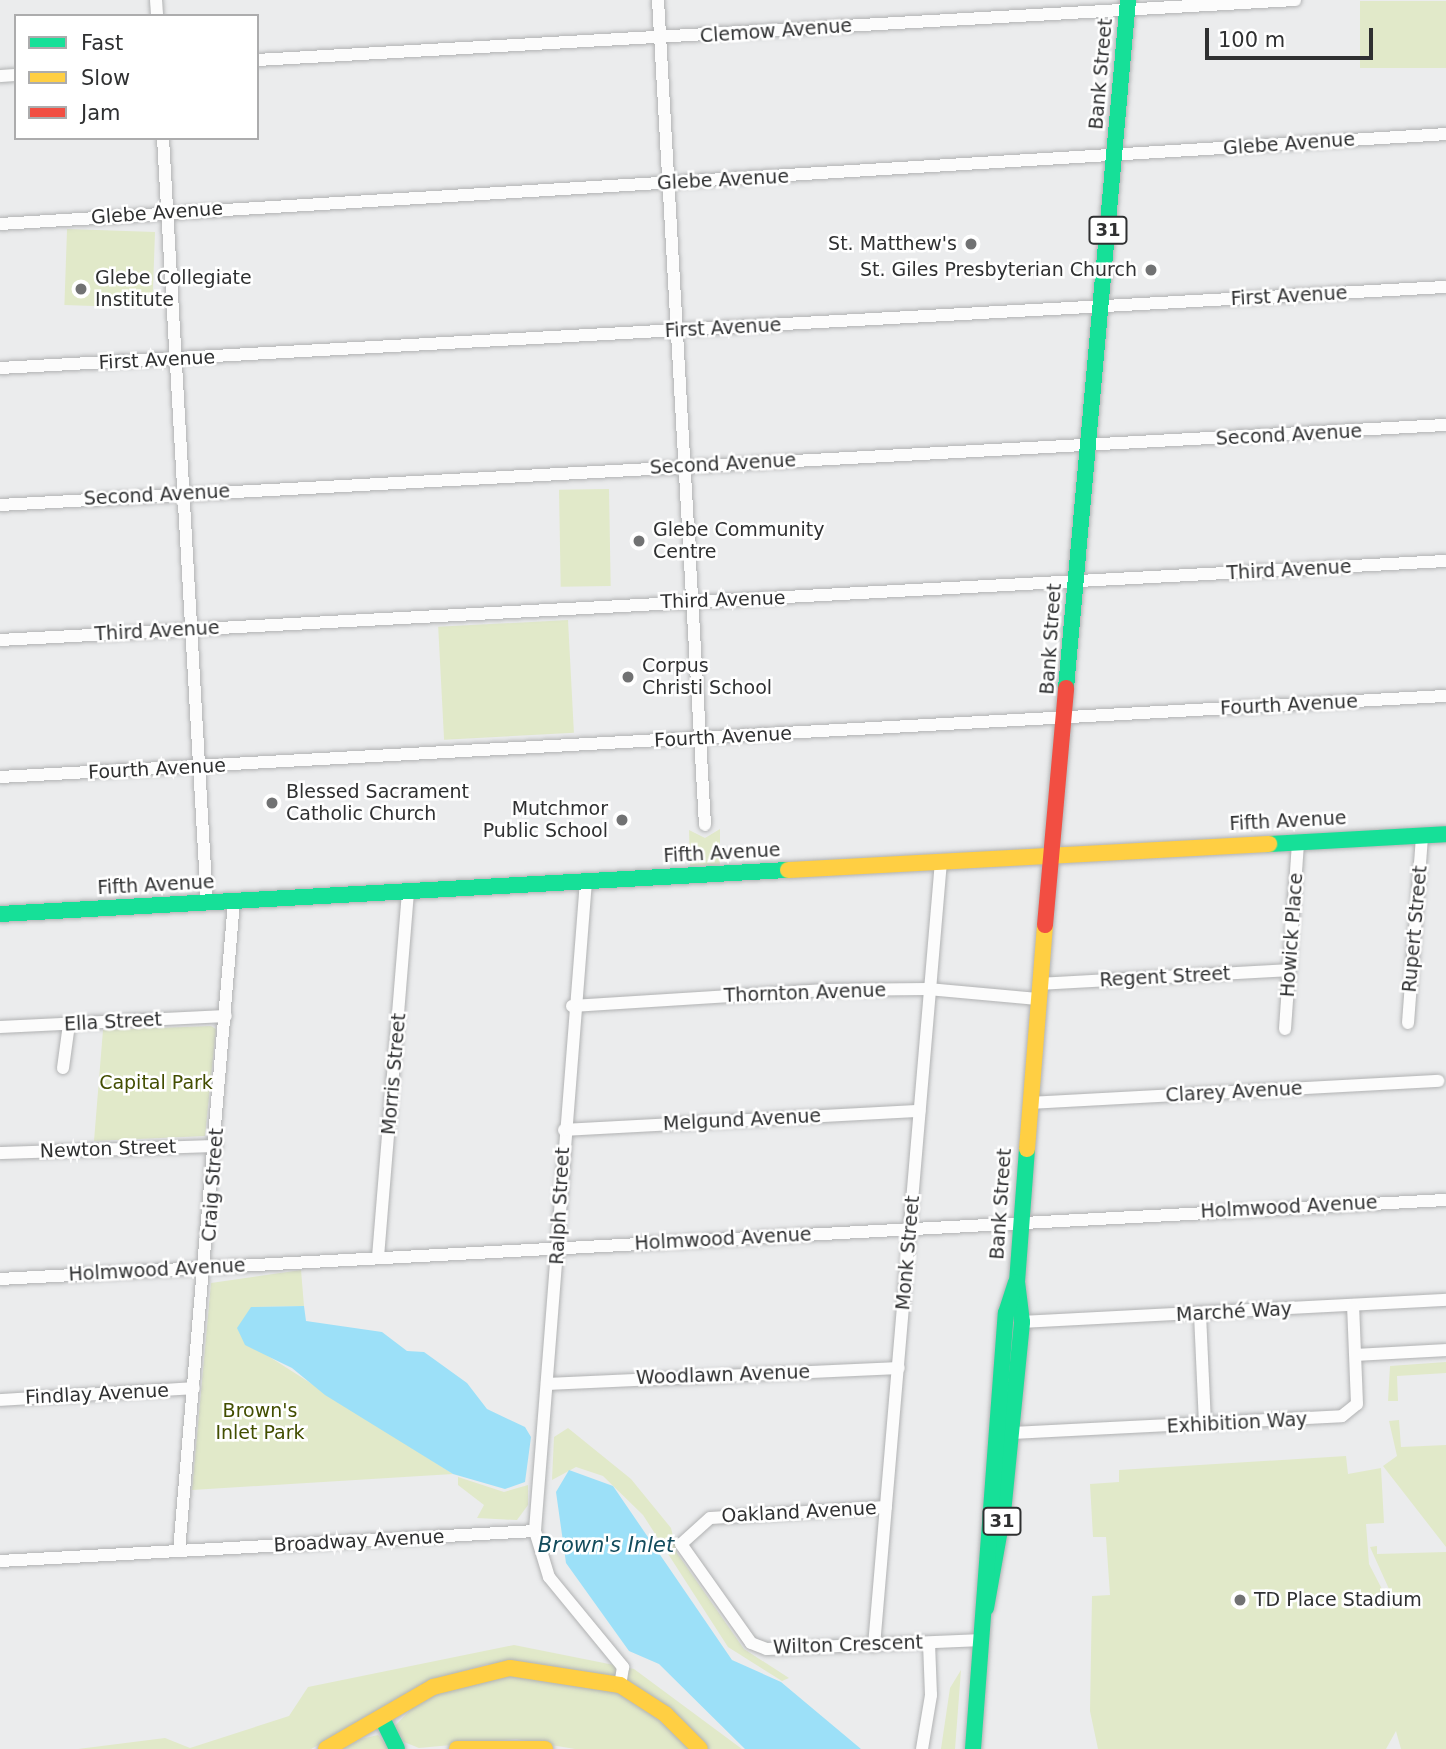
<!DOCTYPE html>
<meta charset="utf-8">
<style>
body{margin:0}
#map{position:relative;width:1446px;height:1749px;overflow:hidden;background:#ebeced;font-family:"DejaVu Sans",sans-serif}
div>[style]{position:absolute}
.green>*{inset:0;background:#e1e9c9;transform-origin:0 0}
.water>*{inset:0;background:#9ce0f8}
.roads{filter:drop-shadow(0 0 2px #b1b2b3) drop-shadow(0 0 2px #b1b2b3)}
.street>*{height:12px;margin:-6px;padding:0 6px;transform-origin:6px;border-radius:6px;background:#fcfcfc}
.fast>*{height:16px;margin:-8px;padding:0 8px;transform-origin:8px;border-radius:8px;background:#16e098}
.slow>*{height:16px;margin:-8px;padding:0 8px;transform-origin:8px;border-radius:8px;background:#ffcf43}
.jam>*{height:16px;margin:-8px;padding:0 8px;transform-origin:8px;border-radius:8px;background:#f24e42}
.dots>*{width:19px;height:19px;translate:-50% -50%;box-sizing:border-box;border:4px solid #fff;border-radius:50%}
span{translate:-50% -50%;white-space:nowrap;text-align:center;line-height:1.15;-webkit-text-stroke:5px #fff;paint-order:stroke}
.shield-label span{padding:2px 5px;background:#fff;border:2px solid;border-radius:5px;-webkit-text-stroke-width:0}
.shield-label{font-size:18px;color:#2f3031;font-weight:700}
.street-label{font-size:19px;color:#2f3031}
.poi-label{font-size:19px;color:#2f3031}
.right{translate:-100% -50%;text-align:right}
.left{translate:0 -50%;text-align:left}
.park-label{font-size:19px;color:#424e00}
.water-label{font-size:21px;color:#124b5c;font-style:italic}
.legend{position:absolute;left:14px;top:14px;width:245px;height:126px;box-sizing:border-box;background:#fff;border:2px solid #acacad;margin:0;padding:9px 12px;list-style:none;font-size:21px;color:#2f3031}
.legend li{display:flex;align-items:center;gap:14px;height:35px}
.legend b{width:35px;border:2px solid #acacad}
.scale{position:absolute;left:1205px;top:28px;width:168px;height:32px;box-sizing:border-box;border:4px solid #2f3031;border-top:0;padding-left:9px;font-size:21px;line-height:24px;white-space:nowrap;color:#2f3031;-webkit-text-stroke:5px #fff;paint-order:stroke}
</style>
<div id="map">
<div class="green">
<i style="left:1446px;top:1px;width:67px;height:86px;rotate:90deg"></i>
<i style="left:155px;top:232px;width:76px;height:88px;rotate:92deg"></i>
<i style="left:609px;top:489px;width:97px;height:50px;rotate:89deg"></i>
<i style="left:568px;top:620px;width:113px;height:130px;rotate:87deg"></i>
<i style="clip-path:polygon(720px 829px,720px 865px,690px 866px,689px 830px,705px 838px)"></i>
<i style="clip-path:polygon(211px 1026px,216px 1029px,205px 1136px,94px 1141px,103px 1030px)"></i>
<i style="clip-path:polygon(301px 1270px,304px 1306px,251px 1307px,254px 1347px,453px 1474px,192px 1490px,211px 1283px)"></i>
<i style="clip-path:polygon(1446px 1362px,1446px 1373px,1397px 1376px,1398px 1401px,1388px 1401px,1390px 1366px)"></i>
<i style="clip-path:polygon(1399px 1420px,1401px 1447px,1446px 1445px,1446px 1547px,1383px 1466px,1397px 1456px,1389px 1421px)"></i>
<i style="clip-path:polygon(568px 1428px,631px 1479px,671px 1528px,677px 1553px,744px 1649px,789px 1678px,782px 1681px,728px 1647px,643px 1515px,603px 1476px,576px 1467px,552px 1480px,554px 1437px)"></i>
<i style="clip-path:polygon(1346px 1456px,1348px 1474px,1381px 1468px,1384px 1523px,1366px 1524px,1369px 1564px,1384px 1593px,1394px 1586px,1389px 1589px,1370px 1547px,1377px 1546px,1377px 1554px,1446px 1552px,1446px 1749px,1401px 1749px,1396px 1731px,1386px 1749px,1098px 1749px,1090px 1711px,1092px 1596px,1110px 1595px,1106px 1537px,1093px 1537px,1090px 1484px,1119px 1482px,1119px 1470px)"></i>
<i style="clip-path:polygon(458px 1477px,504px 1492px,528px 1485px,528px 1505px,517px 1520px,477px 1518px,484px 1505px,458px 1485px)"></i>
<i style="clip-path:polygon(514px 1645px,634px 1669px,742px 1749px,708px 1749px,655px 1699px,535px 1665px,487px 1664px,440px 1678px,311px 1749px,78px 1749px,165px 1738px,190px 1748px,289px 1716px,308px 1687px)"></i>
<i style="clip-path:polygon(961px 1670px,955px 1749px,941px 1749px,950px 1688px)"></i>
<i style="clip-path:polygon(500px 1673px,622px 1691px,694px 1749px,575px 1749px,516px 1739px,419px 1748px,399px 1740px,394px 1727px,415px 1705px,455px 1683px)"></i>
<i style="clip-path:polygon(378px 1735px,390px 1749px,342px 1749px,361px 1739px)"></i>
</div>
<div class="water">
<i style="clip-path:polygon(304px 1306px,306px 1321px,382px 1332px,407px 1351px,424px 1352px,467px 1383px,487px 1409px,525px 1427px,531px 1437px,525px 1482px,505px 1489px,453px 1474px,325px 1395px,292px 1368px,245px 1345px,237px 1328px,251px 1307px)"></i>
<i style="clip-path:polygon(569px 1470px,613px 1486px,732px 1660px,781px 1682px,861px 1749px,745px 1749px,659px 1664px,629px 1651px,566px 1563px,556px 1492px)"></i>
</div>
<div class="roads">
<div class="street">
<i style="left:156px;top:0;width:16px;rotate:86deg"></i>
<i style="left:658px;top:0;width:826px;rotate:86.74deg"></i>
<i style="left:257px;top:60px;width:1040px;rotate:-3.31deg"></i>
<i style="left:0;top:76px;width:16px;rotate:-4deg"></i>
<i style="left:163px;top:138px;width:766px;rotate:86.71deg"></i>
<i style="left:0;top:224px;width:1449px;rotate:-3.56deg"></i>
<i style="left:0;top:368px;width:1448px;rotate:-3.21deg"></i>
<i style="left:0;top:505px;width:1448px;rotate:-3.17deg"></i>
<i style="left:0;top:640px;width:1448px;rotate:-3.13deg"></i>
<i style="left:0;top:777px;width:1448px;rotate:-3.21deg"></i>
<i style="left:586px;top:881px;width:652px;rotate:94.49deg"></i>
<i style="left:535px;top:1531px;width:48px;rotate:73.1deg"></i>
<i style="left:549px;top:1577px;width:117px;rotate:50.6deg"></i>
<i style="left:623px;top:1667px;width:18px;rotate:99deg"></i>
<i style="left:1039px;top:984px;width:251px;rotate:-3.2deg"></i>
<i style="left:572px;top:1006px;width:254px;rotate:-3.6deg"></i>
<i style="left:825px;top:990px;width:103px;rotate:-0.6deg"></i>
<i style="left:928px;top:989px;width:110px;rotate:5.2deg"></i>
<i style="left:1408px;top:1023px;width:189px;rotate:-85.7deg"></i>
<i style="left:0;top:1027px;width:226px;rotate:-2.8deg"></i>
<i style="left:1285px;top:1029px;width:187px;rotate:-86deg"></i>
<i style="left:63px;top:1068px;width:44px;rotate:-82.2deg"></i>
<i style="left:1030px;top:1103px;width:409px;rotate:-3.1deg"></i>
<i style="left:564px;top:1130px;width:356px;rotate:-3.1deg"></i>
<i style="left:0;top:1153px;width:216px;rotate:-1.9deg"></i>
<i style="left:378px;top:1257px;width:366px;rotate:-85.3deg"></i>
<i style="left:0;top:1279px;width:1448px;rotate:-3.13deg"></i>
<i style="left:1200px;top:1314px;width:110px;rotate:87.4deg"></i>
<i style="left:1022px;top:1322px;width:425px;rotate:-3deg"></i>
<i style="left:1356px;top:1355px;width:90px;rotate:-3.2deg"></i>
<i style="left:547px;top:1384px;width:352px;rotate:-2.6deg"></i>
<i style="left:0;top:1400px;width:194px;rotate:-3.5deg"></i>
<i style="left:1012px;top:1433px;width:330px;rotate:-2.9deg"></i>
<i style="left:1342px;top:1416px;width:19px;rotate:-39deg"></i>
<i style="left:1357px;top:1404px;width:99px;rotate:-92.3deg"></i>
<i style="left:886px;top:1507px;width:176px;rotate:176.4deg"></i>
<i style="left:710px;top:1518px;width:39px;rotate:138deg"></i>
<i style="left:681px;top:1544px;width:121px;rotate:54.7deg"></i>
<i style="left:751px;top:1643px;width:17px;rotate:21deg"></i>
<i style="left:767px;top:1649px;width:216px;rotate:-2.4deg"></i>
<i style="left:179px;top:1551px;width:651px;rotate:-85.16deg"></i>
<i style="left:0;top:1561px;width:536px;rotate:-3.21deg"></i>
<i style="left:874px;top:1646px;width:788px;rotate:-85.12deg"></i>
<i style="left:922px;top:1749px;width:55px;rotate:-80.5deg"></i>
<i style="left:931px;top:1695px;width:52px;rotate:-92.2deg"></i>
</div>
<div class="fast">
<i style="left:1066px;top:688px;width:691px;rotate:-84.85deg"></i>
<i style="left:1269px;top:844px;width:177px;rotate:-3.2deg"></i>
<i style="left:0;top:914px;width:789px;rotate:-3.2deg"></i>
<i style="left:986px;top:1608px;width:97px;rotate:-79.9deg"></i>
<i style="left:1003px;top:1513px;width:192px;rotate:-84.3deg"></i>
<i style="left:1022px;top:1322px;width:40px;rotate:-97.1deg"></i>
<i style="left:1017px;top:1282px;width:133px;rotate:-85.7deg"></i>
<i style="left:382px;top:1718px;width:34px;rotate:64deg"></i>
<i style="left:973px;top:1749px;width:437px;rotate:-85.7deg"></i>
<i style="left:1006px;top:1313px;width:32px;rotate:-72deg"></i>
</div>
<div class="slow">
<i style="left:788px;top:870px;width:482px;rotate:-3.1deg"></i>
<i style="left:1027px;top:1149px;width:225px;rotate:-85.4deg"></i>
<i style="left:326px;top:1749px;width:124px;rotate:-30.1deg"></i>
<i style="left:433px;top:1687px;width:79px;rotate:-13.9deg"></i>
<i style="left:510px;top:1668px;width:111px;rotate:8.8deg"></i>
<i style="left:620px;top:1685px;width:54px;rotate:32.8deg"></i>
<i style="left:665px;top:1714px;width:49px;rotate:45deg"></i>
<i style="left:457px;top:1749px;width:88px"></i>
</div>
<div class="jam">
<i style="left:1045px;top:925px;width:238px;rotate:-84.9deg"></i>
</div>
</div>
<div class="dots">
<i style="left:971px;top:244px;background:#717273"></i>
<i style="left:1151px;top:270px;background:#717273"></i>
<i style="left:81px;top:289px;background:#717273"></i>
<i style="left:639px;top:541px;background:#717273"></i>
<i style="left:628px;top:677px;background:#717273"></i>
<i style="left:272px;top:803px;background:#717273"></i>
<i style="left:622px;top:820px;background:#717273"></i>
<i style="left:1240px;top:1600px;background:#717273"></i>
</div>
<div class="shield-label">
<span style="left:1108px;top:230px">31</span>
<span style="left:1002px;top:1521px">31</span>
</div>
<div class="street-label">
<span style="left:776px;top:31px;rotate:-4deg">Clemow Avenue</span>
<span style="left:1101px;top:74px;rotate:-85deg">Bank Street</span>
<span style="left:1289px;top:144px;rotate:-4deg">Glebe Avenue</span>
<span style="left:723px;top:180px;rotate:-3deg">Glebe Avenue</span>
<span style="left:157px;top:213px;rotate:-4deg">Glebe Avenue</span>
<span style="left:1289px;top:296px;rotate:-3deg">First Avenue</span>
<span style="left:723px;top:328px;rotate:-3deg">First Avenue</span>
<span style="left:157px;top:360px;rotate:-3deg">First Avenue</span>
<span style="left:1289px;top:435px;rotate:-3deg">Second Avenue</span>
<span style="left:723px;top:464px;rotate:-3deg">Second Avenue</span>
<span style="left:157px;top:495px;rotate:-3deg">Second Avenue</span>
<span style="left:1289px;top:570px;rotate:-3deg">Third Avenue</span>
<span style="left:723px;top:600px;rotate:-2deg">Third Avenue</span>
<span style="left:157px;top:631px;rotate:-3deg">Third Avenue</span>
<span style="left:1051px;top:639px;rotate:-86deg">Bank Street</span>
<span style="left:1289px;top:705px;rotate:-3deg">Fourth Avenue</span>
<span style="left:723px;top:737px;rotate:-3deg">Fourth Avenue</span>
<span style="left:157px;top:769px;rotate:-3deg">Fourth Avenue</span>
<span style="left:1288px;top:821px;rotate:-3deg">Fifth Avenue</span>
<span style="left:722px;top:853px;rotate:-3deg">Fifth Avenue</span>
<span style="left:156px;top:885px;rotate:-3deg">Fifth Avenue</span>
<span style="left:1415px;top:929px;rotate:-85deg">Rupert Street</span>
<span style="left:1292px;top:935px;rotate:-86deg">Howick Place</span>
<span style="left:1165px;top:977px;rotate:-3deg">Regent Street</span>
<span style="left:805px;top:993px;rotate:-2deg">Thornton Avenue</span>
<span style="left:113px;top:1022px;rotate:-3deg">Ella Street</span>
<span style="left:394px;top:1074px;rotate:-85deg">Morris Street</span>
<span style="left:1234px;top:1092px;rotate:-3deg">Clarey Avenue</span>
<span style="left:742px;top:1120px;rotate:-3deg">Melgund Avenue</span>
<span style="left:108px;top:1149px;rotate:-2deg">Newton Street</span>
<span style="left:213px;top:1185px;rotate:-86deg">Craig Street</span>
<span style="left:1001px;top:1204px;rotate:-86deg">Bank Street</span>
<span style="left:560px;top:1206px;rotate:-87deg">Ralph Street</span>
<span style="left:1289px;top:1207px;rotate:-3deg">Holmwood Avenue</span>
<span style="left:723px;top:1239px;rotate:-3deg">Holmwood Avenue</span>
<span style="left:908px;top:1253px;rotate:-85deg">Monk Street</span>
<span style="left:157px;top:1270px;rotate:-3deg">Holmwood Avenue</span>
<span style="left:1234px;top:1312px;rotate:-3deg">Marché Way</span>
<span style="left:723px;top:1375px;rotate:-2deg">Woodlawn Avenue</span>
<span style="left:97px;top:1394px;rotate:-3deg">Findlay Avenue</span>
<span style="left:1237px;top:1423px;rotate:-3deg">Exhibition Way</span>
<span style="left:799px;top:1512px;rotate:-3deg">Oakland Avenue</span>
<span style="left:359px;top:1541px;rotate:-3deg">Broadway Avenue</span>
<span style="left:848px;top:1645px;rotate:-2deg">Wilton Crescent</span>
</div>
<div class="poi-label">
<span class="right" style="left:957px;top:244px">St. Matthew's</span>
<span class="right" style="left:1137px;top:270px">St. Giles Presbyterian Church</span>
<span class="left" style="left:95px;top:289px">Glebe Collegiate<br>Institute</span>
<span class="left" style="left:653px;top:541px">Glebe Community<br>Centre</span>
<span class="left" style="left:642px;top:677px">Corpus<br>Christi School</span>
<span class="left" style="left:286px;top:803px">Blessed Sacrament<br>Catholic Church</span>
<span class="right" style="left:608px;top:820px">Mutchmor<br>Public School</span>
<span class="left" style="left:1254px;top:1600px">TD Place Stadium</span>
</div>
<div class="park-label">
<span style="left:156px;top:1083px">Capital Park</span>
<span style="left:260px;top:1422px">Brown's<br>Inlet Park</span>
</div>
<div class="water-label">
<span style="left:606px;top:1545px">Brown's Inlet</span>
</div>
<ul class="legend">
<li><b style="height:9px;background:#16e098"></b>Fast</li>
<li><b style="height:9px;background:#ffcf43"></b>Slow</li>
<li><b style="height:9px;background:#f24e42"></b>Jam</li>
</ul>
<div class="scale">100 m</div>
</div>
